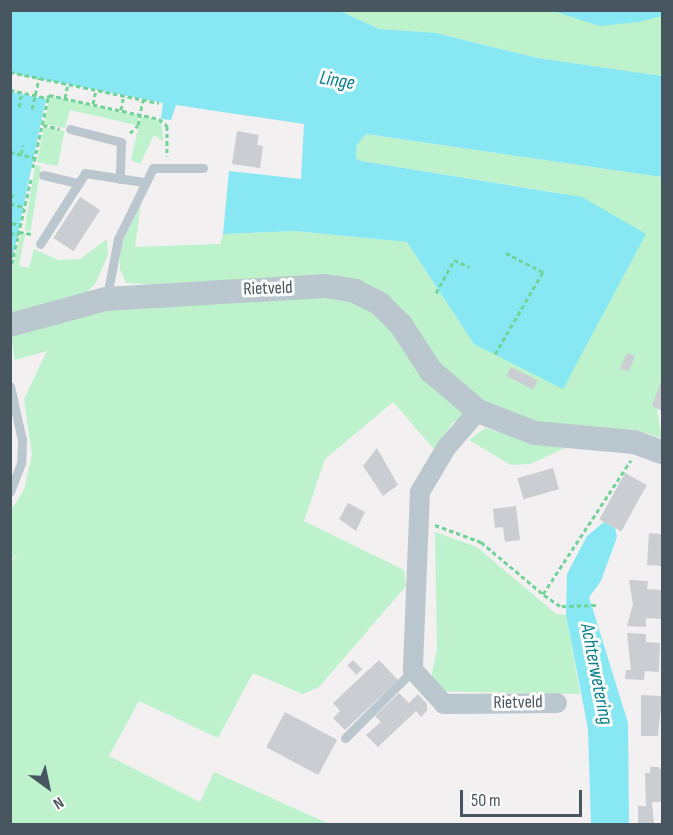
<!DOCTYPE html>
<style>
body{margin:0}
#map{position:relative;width:673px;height:835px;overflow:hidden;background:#f3f0f1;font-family:"Sofia Sans Condensed",sans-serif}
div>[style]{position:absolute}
.green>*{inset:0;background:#bdf2cc;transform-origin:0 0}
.water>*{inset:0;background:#87e7f2}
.building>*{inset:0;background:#caced3;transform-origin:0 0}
.path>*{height:3px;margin-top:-1.5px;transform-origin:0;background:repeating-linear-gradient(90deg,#72d399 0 4.5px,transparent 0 7.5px)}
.service>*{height:9px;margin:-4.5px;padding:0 4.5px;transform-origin:4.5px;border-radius:4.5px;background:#bbc7ce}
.minor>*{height:20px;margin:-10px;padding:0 10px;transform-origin:10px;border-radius:10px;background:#bbc7ce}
.tertiary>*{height:24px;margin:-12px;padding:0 12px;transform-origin:12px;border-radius:12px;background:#bbc7ce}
span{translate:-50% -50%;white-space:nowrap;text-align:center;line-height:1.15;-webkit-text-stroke:6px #fff;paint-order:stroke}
.street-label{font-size:18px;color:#47565f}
.water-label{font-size:20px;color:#067e8d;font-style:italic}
.frame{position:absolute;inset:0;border:12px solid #47565f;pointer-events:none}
.north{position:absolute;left:18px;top:757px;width:60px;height:60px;-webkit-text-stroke:4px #fff;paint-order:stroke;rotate:147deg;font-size:16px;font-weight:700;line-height:24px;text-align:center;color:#47565f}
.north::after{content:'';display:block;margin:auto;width:21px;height:27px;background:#47565f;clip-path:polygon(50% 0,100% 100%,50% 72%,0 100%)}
.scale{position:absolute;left:460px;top:790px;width:122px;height:27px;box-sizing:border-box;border:3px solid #47565f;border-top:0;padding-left:8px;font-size:18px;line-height:21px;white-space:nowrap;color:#47565f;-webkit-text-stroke:4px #fff;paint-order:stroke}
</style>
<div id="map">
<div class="green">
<i style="clip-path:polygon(340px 11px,662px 11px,662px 76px,538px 58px,445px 35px,379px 29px)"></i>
<i style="clip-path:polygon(50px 96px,139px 116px,136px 125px,70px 110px,65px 128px,44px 124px)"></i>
<i style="clip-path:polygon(141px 116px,161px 122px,163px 137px,163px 141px,154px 135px,140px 164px,131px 160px)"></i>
<i style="left:44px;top:127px;width:21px;height:36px;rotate:11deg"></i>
<i style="clip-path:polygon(365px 134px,662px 177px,662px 384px,657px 411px,662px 438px,632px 429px,557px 429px,487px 405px,437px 363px,386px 296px,126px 283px,120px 269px,120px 248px,141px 204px,135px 247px,220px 244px,223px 234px,295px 231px,407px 242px,474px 344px,565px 194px,361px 161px,356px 158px,358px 138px)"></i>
<i style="left:35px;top:165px;width:6px;height:66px;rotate:9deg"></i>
<i style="clip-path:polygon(21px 233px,25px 234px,19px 266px,29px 268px,34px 249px,58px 260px,80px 259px,107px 239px,108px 255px,95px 284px,80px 299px,11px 317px,11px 272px)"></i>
<i style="clip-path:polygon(317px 295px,356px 298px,376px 310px,470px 415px,453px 422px,434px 449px,393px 402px,325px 459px,304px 521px,404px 570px,406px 586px,319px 687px,303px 694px,253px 673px,218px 738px,139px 701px,109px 756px,200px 802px,214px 772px,329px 824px,11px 824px,10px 565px,17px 554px,11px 560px,11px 510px,24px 490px,32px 454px,24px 399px,47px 351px,15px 360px,11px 336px,121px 306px)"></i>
<i style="clip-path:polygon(485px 428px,542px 444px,565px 448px,530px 464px,511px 465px,469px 440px)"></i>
<i style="clip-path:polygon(435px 532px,477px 547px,556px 614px,566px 615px,580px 694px,428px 691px,437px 650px)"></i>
</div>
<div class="water">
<i style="clip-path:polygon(662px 10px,662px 16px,639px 22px,600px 26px,553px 11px)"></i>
<i style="clip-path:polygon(10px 11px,340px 11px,379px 29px,436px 33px,538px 58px,662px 76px,662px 177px,366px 134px,357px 145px,356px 158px,361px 161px,582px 197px,646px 234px,563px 389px,474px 344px,407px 242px,295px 231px,223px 234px,229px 171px,301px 179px,304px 124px,176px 105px,171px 120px,161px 119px,163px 103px,11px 73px)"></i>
<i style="clip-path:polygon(11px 92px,46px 99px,11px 266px,10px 92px)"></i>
<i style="clip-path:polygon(604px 522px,615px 528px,617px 537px,601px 581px,589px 597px,628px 723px,629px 824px,591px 824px,588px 729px,566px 615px,567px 574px,587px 536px)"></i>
</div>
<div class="building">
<i style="clip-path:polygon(237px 131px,259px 135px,257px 145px,263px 146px,260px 168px,232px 164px)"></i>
<i style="left:80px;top:197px;width:24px;height:49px;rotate:33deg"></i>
<i style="clip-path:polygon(627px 353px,635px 356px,629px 371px,620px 369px)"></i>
<i style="left:511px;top:367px;width:30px;height:10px;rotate:27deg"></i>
<i style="clip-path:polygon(662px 378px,662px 411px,652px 406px)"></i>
<i style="clip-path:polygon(377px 448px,398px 485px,383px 496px,363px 466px)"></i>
<i style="left:553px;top:468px;width:22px;height:37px;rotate:74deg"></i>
<i style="left:625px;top:473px;width:25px;height:53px;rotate:29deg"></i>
<i style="clip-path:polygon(348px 503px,365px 512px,356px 531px,339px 519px)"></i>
<i style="clip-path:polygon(516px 506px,520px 540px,505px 542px,503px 527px,495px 528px,493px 509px)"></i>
<i style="clip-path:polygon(649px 533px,662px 534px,662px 566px,647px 565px)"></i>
<i style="clip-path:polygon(629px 580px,648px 581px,647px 589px,662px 590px,661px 619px,646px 618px,646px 627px,627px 626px,633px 604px)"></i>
<i style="clip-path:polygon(627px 633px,646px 634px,646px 642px,660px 643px,659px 672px,645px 671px,644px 680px,625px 679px,626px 670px,631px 670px)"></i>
<i style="left:353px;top:660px;width:13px;height:8px;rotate:45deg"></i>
<i style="clip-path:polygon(379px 660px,398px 680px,345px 730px,333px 718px,340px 711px,333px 703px)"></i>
<i style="clip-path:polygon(399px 693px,409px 703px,418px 694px,427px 704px,427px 711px,421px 717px,416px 711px,378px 747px,366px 735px,381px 722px,375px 716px)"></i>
<i style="clip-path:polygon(641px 695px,662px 696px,658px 736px,641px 736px)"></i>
<i style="left:285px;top:712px;width:59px;height:40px;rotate:28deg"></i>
<i style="clip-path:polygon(650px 767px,659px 767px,662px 773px,662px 802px,652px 802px,654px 823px,638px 823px,638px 806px,646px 806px,645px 773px,650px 773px)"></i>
</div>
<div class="path">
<i style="left:10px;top:72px;width:152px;rotate:11.8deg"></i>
<i style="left:10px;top:90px;width:39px;rotate:12deg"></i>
<i style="left:48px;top:98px;width:71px;rotate:102.3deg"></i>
<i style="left:48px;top:98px;width:3px;rotate:-72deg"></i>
<i style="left:49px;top:95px;width:113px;rotate:12.3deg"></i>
<i style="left:159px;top:119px;width:11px;rotate:41deg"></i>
<i style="left:167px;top:126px;width:30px;rotate:90deg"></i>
<i style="left:65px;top:98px;width:14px;rotate:-78deg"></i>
<i style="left:93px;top:104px;width:14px;rotate:-78deg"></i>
<i style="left:19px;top:107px;width:15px;rotate:-79deg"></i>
<i style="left:32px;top:109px;width:32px;rotate:-77deg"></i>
<i style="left:121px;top:110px;width:15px;rotate:-79deg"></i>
<i style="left:43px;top:125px;width:17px;rotate:13deg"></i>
<i style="left:130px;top:133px;width:11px;rotate:-45deg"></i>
<i style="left:138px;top:125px;width:25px;rotate:-79deg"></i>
<i style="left:10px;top:146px;width:4px;rotate:-76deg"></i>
<i style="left:10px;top:152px;width:26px;rotate:13deg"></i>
<i style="left:21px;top:154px;width:9px;rotate:-77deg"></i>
<i style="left:10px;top:204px;width:15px;rotate:11deg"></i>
<i style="left:10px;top:205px;width:11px;rotate:-75deg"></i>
<i style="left:12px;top:223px;width:9px;rotate:13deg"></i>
<i style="left:19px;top:232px;width:13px;rotate:9deg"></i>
<i style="left:10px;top:233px;width:9px;rotate:13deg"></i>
<i style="left:10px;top:271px;width:94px;rotate:-77.1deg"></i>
<i style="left:436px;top:293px;width:38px;rotate:-61deg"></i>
<i style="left:454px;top:260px;width:17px;rotate:24deg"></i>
<i style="left:495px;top:354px;width:95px;rotate:-59.7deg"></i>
<i style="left:543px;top:272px;width:42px;rotate:-152.8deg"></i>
<i style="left:435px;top:525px;width:49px;rotate:20.3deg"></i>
<i style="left:481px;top:542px;width:81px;rotate:40deg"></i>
<i style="left:596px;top:605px;width:36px;rotate:178deg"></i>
<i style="left:560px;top:606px;width:21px;rotate:-145deg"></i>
<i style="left:543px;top:594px;width:160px;rotate:-56.7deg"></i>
</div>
<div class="service">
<i style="left:70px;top:129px;width:53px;rotate:14.3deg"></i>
<i style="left:121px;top:142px;width:37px;rotate:92deg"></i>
<i style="left:43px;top:175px;width:37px;rotate:13deg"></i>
<i style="left:40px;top:244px;width:84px;rotate:-57.6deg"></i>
<i style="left:85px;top:173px;width:59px;rotate:8.8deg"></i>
<i style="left:107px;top:296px;width:58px;rotate:-79.1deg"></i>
<i style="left:118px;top:239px;width:79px;rotate:-63.8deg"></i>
<i style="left:153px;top:168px;width:50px"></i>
<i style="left:10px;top:386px;width:55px;rotate:77.5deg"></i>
<i style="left:22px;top:440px;width:23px;rotate:92deg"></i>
<i style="left:21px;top:463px;width:31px;rotate:111deg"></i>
<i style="left:345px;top:738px;width:96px;rotate:-45deg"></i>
</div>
<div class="minor">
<i style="left:478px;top:411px;width:49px;rotate:130.9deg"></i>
<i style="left:446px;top:448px;width:51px;rotate:120.6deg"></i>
<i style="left:420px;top:492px;width:178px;rotate:92.3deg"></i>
<i style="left:413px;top:670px;width:46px;rotate:47.6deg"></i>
<i style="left:444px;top:704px;width:113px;rotate:-0.5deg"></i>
</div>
<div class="tertiary">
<i style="left:10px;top:325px;width:99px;rotate:-15.2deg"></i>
<i style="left:106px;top:299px;width:219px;rotate:-3.4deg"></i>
<i style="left:325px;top:286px;width:30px;rotate:9deg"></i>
<i style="left:355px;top:291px;width:28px;rotate:27deg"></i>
<i style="left:380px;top:304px;width:30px;rotate:45deg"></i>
<i style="left:401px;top:325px;width:55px;rotate:56.9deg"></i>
<i style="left:431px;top:371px;width:62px;rotate:40.4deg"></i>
<i style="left:478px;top:411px;width:61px;rotate:21.1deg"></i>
<i style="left:535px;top:433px;width:99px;rotate:5.2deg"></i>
<i style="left:634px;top:442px;width:30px;rotate:20deg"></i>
</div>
<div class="street-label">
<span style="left:268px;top:289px;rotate:-2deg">Rietveld</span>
<span style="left:518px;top:703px;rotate:-1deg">Rietveld</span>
</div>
<div class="water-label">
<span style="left:337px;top:81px;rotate:10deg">Linge</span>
<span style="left:596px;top:674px;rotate:79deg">Achterwetering</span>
</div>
<div class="frame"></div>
<div class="north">N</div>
<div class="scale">50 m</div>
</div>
